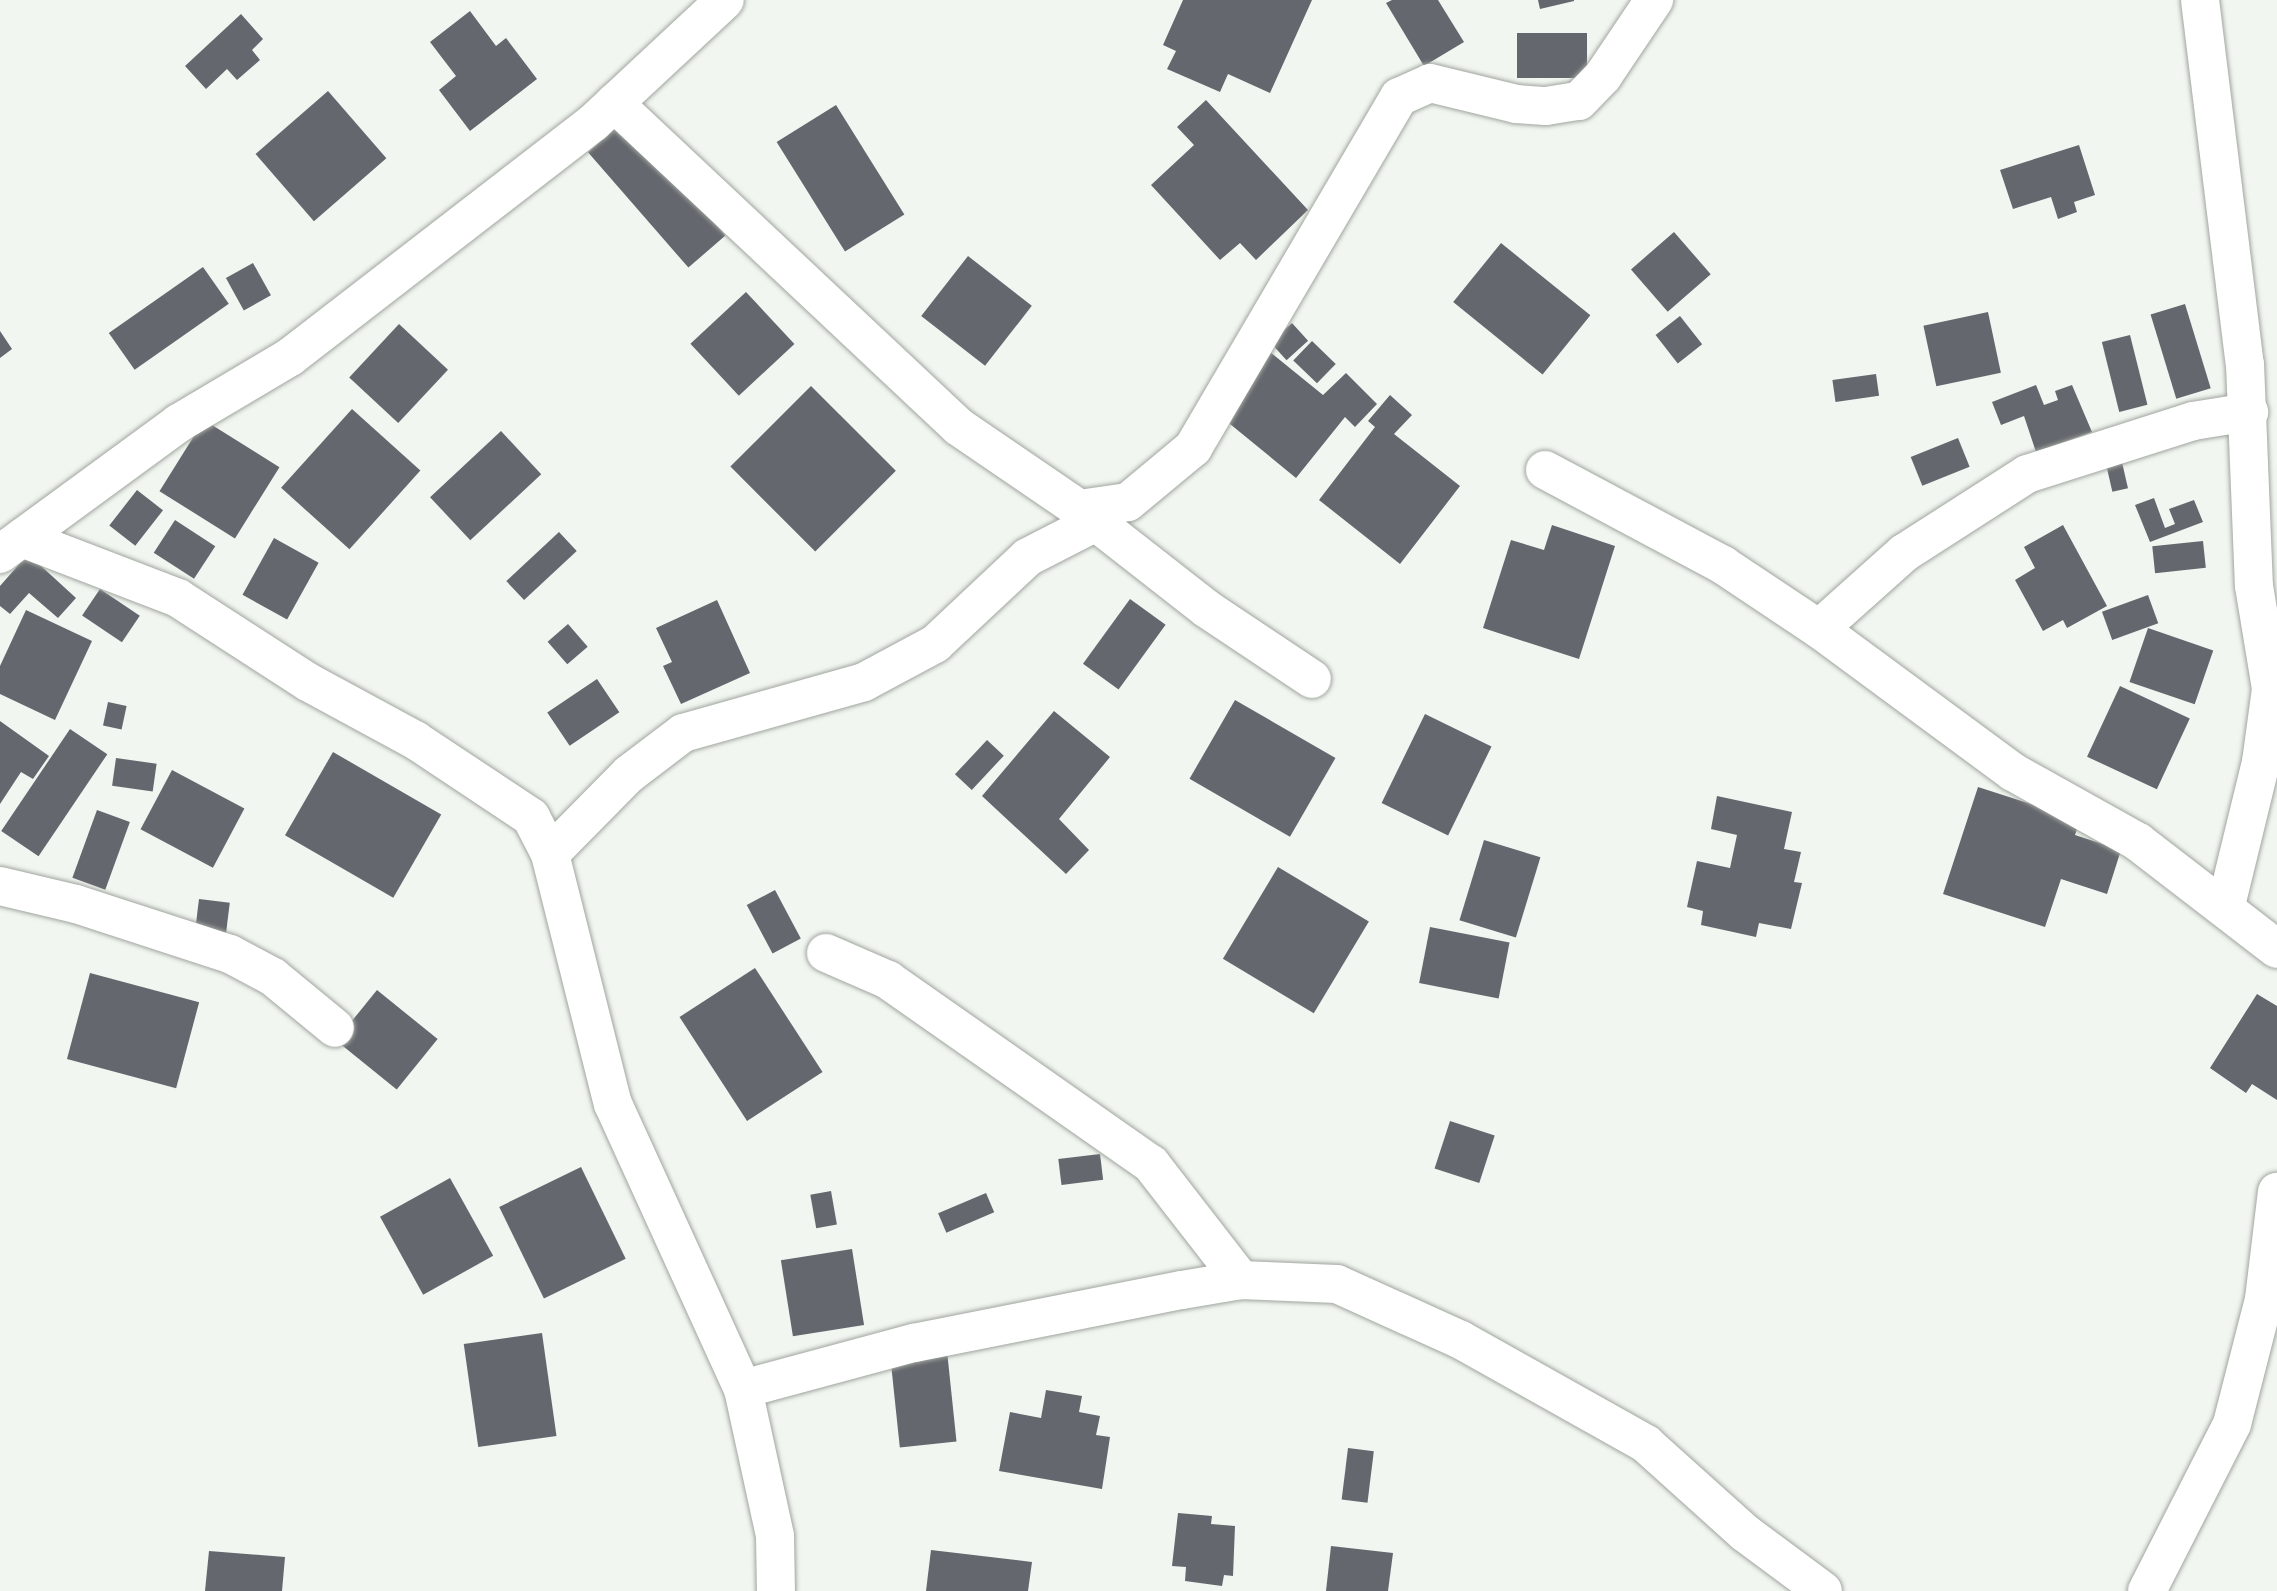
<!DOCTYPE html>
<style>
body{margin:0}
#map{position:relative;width:2277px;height:1591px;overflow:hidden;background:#f1f6f0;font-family:"Fira Sans",sans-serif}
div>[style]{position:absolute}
.building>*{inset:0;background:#64676d;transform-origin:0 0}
.roads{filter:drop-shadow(0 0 2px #a0a59f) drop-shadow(0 0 2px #a0a59f)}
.minor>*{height:38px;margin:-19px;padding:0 19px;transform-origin:19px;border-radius:19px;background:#fff}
span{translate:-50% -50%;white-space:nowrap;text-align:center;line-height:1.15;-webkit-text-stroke:7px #f1f6f0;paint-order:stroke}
</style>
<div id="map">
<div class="building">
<i style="clip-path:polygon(1183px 0,1312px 0,1270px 93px,1228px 74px,1220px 92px,1167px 69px,1176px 51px,1163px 45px)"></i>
<i style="clip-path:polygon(1392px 0,1438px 0,1464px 42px,1424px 66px,1386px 3px)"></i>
<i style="clip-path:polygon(1538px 0,1574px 0,1574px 1px,1540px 9px)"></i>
<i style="clip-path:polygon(470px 11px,496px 46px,506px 38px,537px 79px,470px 131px,439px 90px,456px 76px,430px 42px)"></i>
<i style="clip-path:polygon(241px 14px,263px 39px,252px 50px,260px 60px,237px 80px,227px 69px,206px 89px,185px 66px)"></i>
<i style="left:1517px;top:33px;width:70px;height:45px"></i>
<i style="left:328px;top:91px;width:89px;height:96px;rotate:49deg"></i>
<i style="clip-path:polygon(1206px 100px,1308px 210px,1256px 260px,1240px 243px,1220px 260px,1151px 185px,1194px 145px,1177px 127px)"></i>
<i style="left:836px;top:105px;width:129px;height:70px;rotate:58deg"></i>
<i style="left:625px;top:120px;width:153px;height:49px;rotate:49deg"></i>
<i style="clip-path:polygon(2079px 145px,2095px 195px,2074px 202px,2077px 212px,2058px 219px,2051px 197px,2013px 209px,2000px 170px)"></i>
<i style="left:1674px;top:232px;width:56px;height:57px;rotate:49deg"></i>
<i style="left:1501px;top:243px;width:115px;height:76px;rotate:39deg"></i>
<i style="left:968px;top:256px;width:81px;height:76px;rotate:38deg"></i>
<i style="left:253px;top:263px;width:37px;height:31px;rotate:61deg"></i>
<i style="left:203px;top:267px;width:45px;height:115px;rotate:55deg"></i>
<i style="left:746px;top:292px;width:71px;height:76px;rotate:47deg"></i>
<i style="left:2185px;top:304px;width:88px;height:36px;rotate:73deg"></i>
<i style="left:1988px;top:312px;width:62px;height:66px;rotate:78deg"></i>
<i style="left:1680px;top:316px;width:36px;height:31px;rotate:52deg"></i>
<i style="left:1292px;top:323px;width:24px;height:29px;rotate:48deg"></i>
<i style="left:399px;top:324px;width:67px;height:73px;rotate:43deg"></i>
<i style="clip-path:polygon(0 331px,12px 349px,0 358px)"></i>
<i style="left:2130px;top:335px;width:72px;height:29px;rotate:76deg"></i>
<i style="left:1312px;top:341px;width:33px;height:27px;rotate:44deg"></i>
<i style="clip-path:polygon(1270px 352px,1323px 395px,1346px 373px,1377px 404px,1355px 427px,1345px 417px,1296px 478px,1219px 415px)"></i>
<i style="left:1876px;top:374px;width:22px;height:44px;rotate:82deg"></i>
<i style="clip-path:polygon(2036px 385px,2044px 405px,2058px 400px,2055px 391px,2072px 385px,2092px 432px,2036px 452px,2024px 416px,2001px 425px,1992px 402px)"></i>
<i style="left:811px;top:386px;width:120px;height:114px;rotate:45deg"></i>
<i style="clip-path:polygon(1390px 395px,1412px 415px,1394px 434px,1460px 486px,1400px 564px,1319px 500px,1375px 427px,1368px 421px)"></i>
<i style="left:352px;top:409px;width:92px;height:106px;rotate:42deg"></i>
<i style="left:204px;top:420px;width:89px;height:84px;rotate:32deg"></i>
<i style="left:501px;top:431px;width:59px;height:97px;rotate:47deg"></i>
<i style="left:1958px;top:438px;width:31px;height:51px;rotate:68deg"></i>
<i style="left:2121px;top:458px;width:31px;height:16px;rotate:77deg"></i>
<i style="left:137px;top:490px;width:33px;height:45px;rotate:38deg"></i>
<i style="clip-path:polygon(2154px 498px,2165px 528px,2175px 524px,2169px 509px,2194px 500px,2203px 522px,2150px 542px,2135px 505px)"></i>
<i style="left:175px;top:520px;width:48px;height:39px;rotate:33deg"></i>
<i style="clip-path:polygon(1552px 525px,1615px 546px,1579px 659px,1483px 628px,1511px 540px,1544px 550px)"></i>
<i style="clip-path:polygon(2063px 525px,2107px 606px,2067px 628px,2063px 620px,2043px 631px,2015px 580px,2035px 568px,2024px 547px)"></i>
<i style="left:559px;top:532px;width:26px;height:72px;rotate:47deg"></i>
<i style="left:274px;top:538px;width:51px;height:65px;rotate:29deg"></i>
<i style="left:2203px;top:541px;width:27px;height:51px;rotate:84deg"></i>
<i style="clip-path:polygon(28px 554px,76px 598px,58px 618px,29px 593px,10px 614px,0 606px,0 586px)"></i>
<i style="left:100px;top:589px;width:48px;height:32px;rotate:34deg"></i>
<i style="left:2148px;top:595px;width:30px;height:49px;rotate:70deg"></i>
<i style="left:1130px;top:599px;width:44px;height:80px;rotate:36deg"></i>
<i style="clip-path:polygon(717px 600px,750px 673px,681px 704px,663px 666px,672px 662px,656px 628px)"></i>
<i style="clip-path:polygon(26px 610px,92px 641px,55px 720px,0 694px,0 666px)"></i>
<i style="left:568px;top:624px;width:30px;height:27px;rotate:49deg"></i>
<i style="left:2148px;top:628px;width:69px;height:57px;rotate:19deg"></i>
<i style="left:597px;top:679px;width:40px;height:60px;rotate:56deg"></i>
<i style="left:2120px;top:686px;width:77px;height:78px;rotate:25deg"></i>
<i style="left:1235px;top:700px;width:116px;height:91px;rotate:30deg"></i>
<i style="left:108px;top:702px;width:19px;height:24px;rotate:12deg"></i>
<i style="clip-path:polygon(1054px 711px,1110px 757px,1059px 819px,1089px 850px,1066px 874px,982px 796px)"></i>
<i style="left:1425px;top:714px;width:74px;height:99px;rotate:26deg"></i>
<i style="clip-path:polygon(0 721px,49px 756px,33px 779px,21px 772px,0 804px)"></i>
<i style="left:70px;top:729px;width:45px;height:123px;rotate:34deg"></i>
<i style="left:987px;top:740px;width:23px;height:47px;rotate:43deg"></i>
<i style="left:333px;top:752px;width:125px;height:96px;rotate:30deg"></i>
<i style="left:116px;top:758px;width:41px;height:28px;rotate:8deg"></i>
<i style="left:172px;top:770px;width:82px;height:67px;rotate:28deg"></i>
<i style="clip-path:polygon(1978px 787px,2080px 820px,2075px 835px,2121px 850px,2107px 894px,2061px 879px,2045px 927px,1943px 894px)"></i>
<i style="clip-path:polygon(1717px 796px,1792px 812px,1784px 849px,1801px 852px,1794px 882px,1802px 883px,1791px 929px,1759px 923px,1756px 937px,1701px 925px,1703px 911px,1687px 907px,1697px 861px,1730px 868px,1737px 835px,1711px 829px)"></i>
<i style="left:97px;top:810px;width:35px;height:72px;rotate:20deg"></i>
<i style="left:1484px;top:840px;width:59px;height:84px;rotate:17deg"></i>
<i style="left:1278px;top:867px;width:106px;height:107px;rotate:31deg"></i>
<i style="left:775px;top:890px;width:55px;height:32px;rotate:62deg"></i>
<i style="left:199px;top:899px;width:31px;height:36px;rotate:7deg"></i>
<i style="left:1430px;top:927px;width:81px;height:57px;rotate:11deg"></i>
<i style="left:755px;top:968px;width:124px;height:90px;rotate:57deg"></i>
<i style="left:90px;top:973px;width:113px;height:89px;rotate:15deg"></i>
<i style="left:377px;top:990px;width:78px;height:65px;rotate:39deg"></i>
<i style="clip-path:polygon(2257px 994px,2277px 1006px,2277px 1100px,2252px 1084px,2246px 1093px,2210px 1068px)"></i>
<i style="left:1450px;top:1121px;width:47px;height:50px;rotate:18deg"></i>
<i style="left:1100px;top:1154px;width:26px;height:42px;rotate:83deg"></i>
<i style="left:581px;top:1167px;width:102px;height:91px;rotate:64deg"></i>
<i style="left:450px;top:1178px;width:89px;height:80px;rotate:61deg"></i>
<i style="left:831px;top:1191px;width:34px;height:21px;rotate:80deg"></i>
<i style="left:986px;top:1193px;width:21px;height:52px;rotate:67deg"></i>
<i style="left:852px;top:1249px;width:77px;height:72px;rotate:81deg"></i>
<i style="left:542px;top:1333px;width:104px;height:79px;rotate:82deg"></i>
<i style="left:947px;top:1351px;width:91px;height:57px;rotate:84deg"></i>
<i style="clip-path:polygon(1046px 1390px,1082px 1396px,1079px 1412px,1100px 1416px,1096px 1435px,1110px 1437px,1102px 1489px,999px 1471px,1010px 1412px,1041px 1418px)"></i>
<i style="left:1348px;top:1448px;width:26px;height:52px;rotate:7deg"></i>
<i style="clip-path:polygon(1178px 1513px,1212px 1516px,1211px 1524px,1235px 1526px,1233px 1576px,1224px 1575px,1222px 1586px,1185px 1581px,1186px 1567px,1172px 1566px)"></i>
<i style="clip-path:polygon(1331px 1546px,1393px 1553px,1388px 1591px,1326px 1591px)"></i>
<i style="clip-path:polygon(931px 1550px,1032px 1562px,1028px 1591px,926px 1591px)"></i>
<i style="clip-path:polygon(209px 1551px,285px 1557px,282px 1591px,205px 1591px)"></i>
</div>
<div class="roads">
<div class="minor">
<i style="left:2200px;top:0;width:367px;rotate:83deg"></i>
<i style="left:2245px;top:364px;width:222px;rotate:87.7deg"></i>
<i style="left:2254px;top:586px;width:104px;rotate:80.6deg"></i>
<i style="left:2271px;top:689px;width:74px;rotate:97.8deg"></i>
<i style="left:2261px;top:762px;width:148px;rotate:103.7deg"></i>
<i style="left:614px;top:103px;width:473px;rotate:43.2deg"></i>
<i style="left:959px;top:427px;width:145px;rotate:34.3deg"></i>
<i style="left:1079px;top:509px;width:49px;rotate:-8.1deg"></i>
<i style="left:1128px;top:502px;width:85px;rotate:-39.7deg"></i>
<i style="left:1193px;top:448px;width:407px;rotate:-59.6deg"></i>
<i style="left:1399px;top:97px;width:34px;rotate:-24deg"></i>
<i style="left:1430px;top:83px;width:89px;rotate:13.7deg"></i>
<i style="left:1516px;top:104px;width:30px;rotate:4deg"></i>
<i style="left:1546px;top:106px;width:33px;rotate:-9deg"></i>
<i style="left:1579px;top:101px;width:35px;rotate:-46deg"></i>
<i style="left:1603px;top:76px;width:92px;rotate:-56.1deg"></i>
<i style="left:1545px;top:470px;width:202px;rotate:28.1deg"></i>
<i style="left:1723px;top:565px;width:115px;rotate:33.7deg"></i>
<i style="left:1819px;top:629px;width:241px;rotate:36.4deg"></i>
<i style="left:2013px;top:772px;width:143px;rotate:29.2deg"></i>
<i style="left:2138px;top:842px;width:175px;rotate:37.6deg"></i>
<i style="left:1079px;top:509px;width:162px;rotate:38deg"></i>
<i style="left:1207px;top:609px;width:126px;rotate:33.7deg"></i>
<i style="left:22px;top:538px;width:167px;rotate:21deg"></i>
<i style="left:178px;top:598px;width:155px;rotate:32.9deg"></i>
<i style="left:308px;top:682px;width:122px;rotate:28.5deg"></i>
<i style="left:415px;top:740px;width:139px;rotate:33.6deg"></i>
<i style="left:531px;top:817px;width:42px;rotate:62.8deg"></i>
<i style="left:550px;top:854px;width:258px;rotate:75.9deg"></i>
<i style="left:613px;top:1104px;width:313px;rotate:65.5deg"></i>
<i style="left:743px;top:1389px;width:150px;rotate:77.7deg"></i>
<i style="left:775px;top:1536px;width:55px;rotate:89deg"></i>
<i style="left:0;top:554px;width:222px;rotate:-36.2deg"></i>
<i style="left:179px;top:423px;width:129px;rotate:-30.7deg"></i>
<i style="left:290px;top:357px;width:383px;rotate:-37.7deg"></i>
<i style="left:593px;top:123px;width:180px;rotate:-43deg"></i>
<i style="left:1819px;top:629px;width:114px;rotate:-41.8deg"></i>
<i style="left:1904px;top:553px;width:146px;rotate:-32.7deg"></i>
<i style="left:2027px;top:474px;width:174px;rotate:-17.7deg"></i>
<i style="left:2193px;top:421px;width:57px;rotate:-9.1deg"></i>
<i style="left:550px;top:854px;width:112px;rotate:-45.4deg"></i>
<i style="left:629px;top:774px;width:68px;rotate:-37.2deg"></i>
<i style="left:683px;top:733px;width:188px;rotate:-15.7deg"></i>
<i style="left:864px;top:682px;width:81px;rotate:-28.2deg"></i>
<i style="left:935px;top:644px;width:127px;rotate:-43.1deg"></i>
<i style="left:1028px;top:557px;width:76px;rotate:-27.2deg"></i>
<i style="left:0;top:886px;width:78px;rotate:13.3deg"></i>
<i style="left:76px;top:904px;width:162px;rotate:18deg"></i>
<i style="left:230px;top:954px;width:49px;rotate:28.1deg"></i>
<i style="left:273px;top:977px;width:80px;rotate:39.4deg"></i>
<i style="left:826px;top:953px;width:68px;rotate:23.5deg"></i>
<i style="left:888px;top:980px;width:321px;rotate:35deg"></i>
<i style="left:1151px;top:1164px;width:147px;rotate:52.2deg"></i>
<i style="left:743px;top:1389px;width:177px;rotate:-15.1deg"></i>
<i style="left:914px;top:1343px;width:273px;rotate:-11.2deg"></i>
<i style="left:1182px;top:1290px;width:60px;rotate:-9.6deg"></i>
<i style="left:1241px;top:1280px;width:96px;rotate:2.4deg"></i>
<i style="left:1337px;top:1284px;width:136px;rotate:24.3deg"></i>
<i style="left:1461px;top:1340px;width:212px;rotate:29.3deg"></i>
<i style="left:1646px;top:1444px;width:133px;rotate:42deg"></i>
<i style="left:1745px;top:1533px;width:97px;rotate:36.6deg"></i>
<i style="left:2147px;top:1591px;width:187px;rotate:-63deg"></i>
<i style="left:2232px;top:1424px;width:129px;rotate:-75.6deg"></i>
<i style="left:2264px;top:1299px;width:108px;rotate:-83.1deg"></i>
</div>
</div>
</div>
